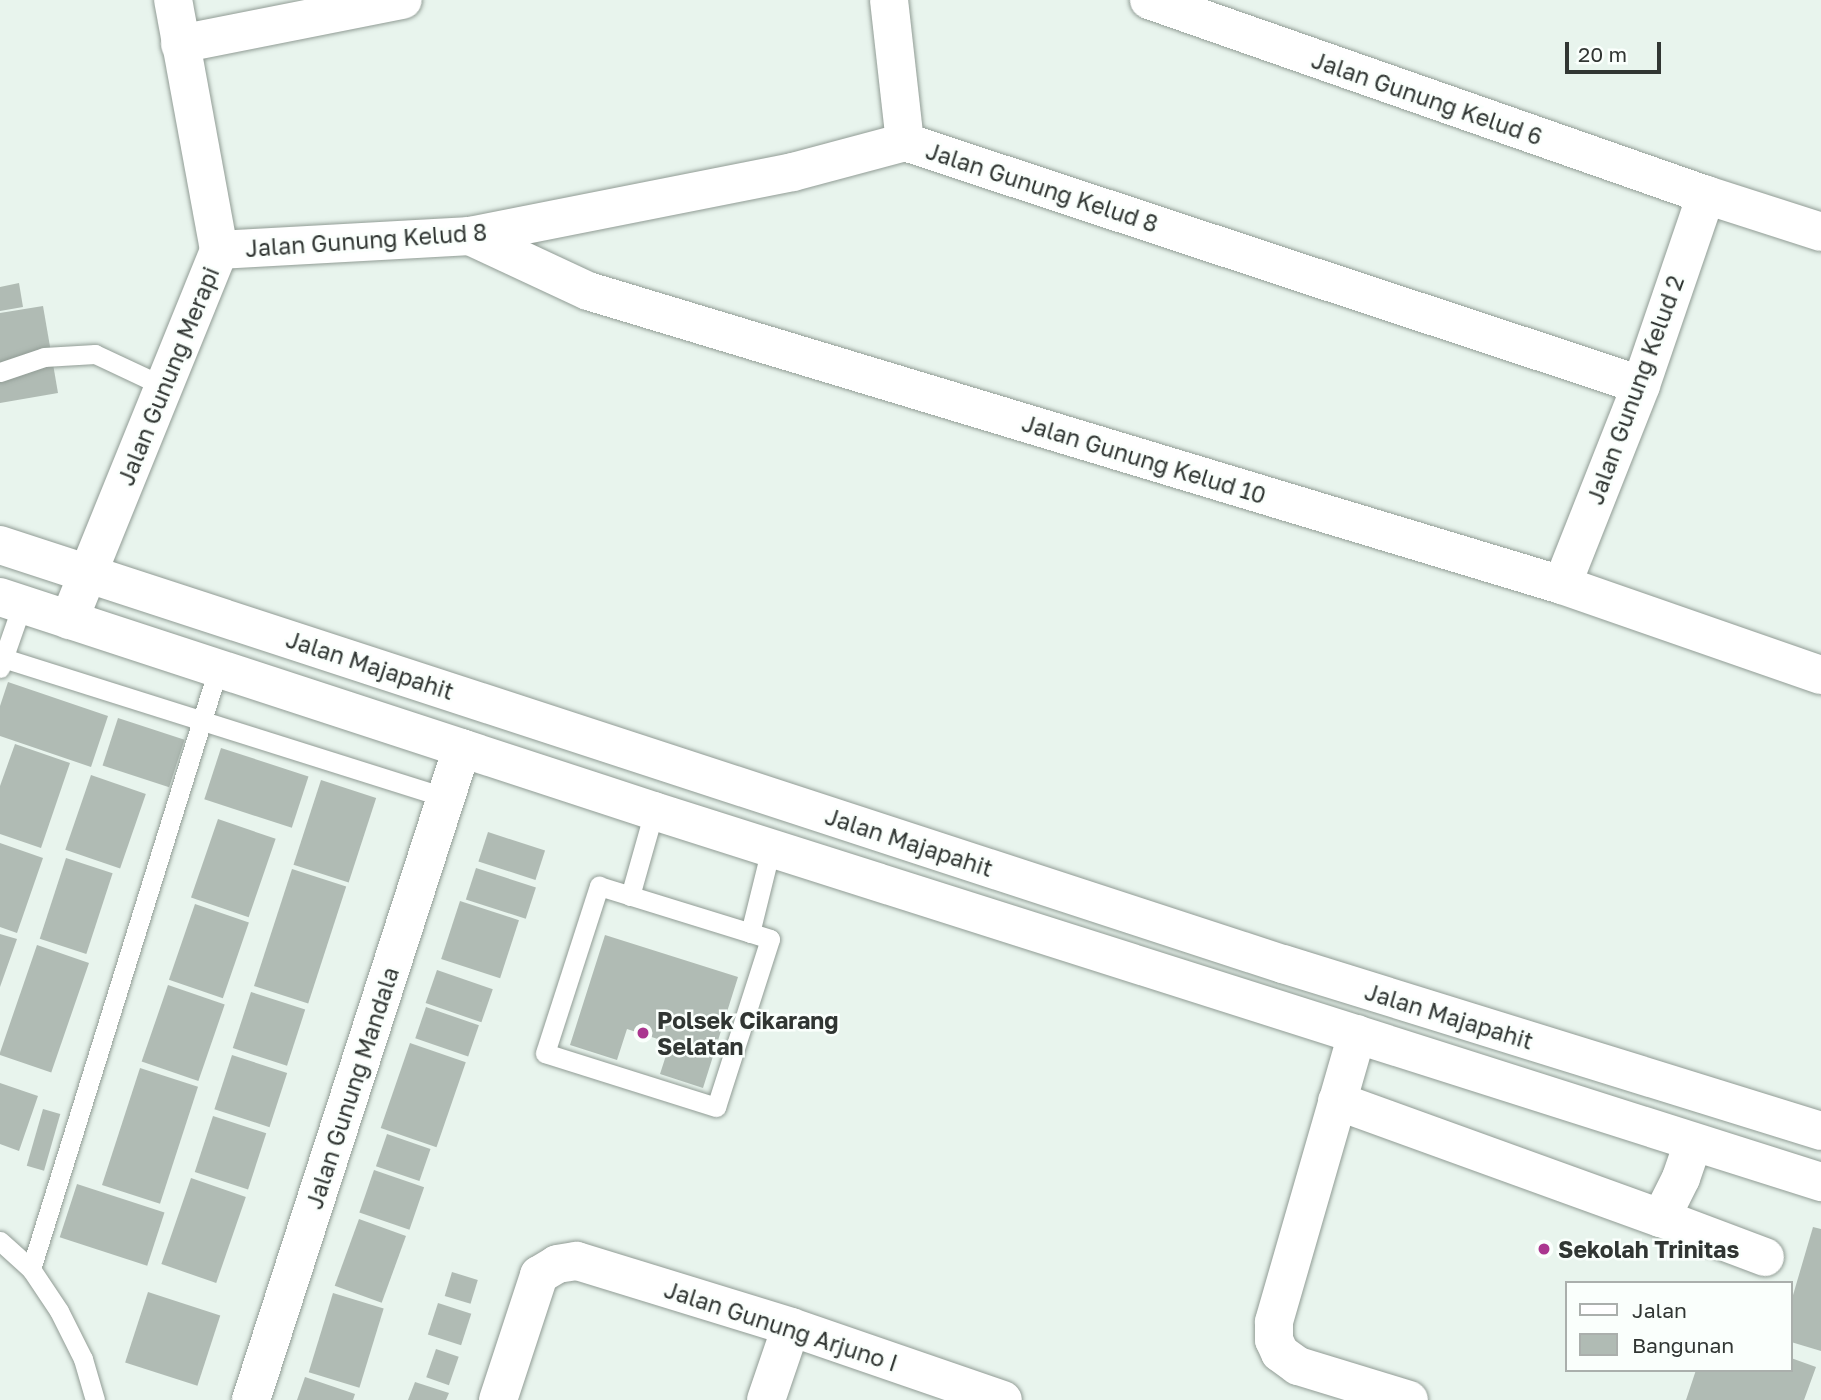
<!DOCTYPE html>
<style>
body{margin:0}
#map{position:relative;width:1821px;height:1400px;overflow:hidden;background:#e8f4ed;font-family:"Golos Text",sans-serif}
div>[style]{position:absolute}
.building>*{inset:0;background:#b0bbb4;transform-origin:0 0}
.roads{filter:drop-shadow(0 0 2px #919c95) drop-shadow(0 0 2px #919c95)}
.lane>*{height:19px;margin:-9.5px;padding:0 9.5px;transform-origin:9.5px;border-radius:9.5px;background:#fff}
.street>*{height:38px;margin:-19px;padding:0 19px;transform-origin:19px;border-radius:19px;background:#fff}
.secondary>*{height:38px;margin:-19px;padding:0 19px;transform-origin:19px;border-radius:19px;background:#fff}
.dots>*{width:19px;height:19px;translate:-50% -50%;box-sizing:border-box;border:4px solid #fafffc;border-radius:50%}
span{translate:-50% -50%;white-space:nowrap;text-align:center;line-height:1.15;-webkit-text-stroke:5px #fafffc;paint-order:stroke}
.street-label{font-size:23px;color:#313633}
.poi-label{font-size:23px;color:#313633;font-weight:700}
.left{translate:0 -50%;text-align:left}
.legend{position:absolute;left:1565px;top:1281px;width:228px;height:91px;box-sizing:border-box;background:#fafffc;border:2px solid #aaafac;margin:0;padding:9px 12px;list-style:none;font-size:21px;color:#313633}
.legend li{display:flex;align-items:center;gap:14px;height:35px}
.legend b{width:35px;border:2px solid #aaafac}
.scale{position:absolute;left:1565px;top:42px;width:96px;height:32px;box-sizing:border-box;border:4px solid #313633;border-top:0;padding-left:9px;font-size:21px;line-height:24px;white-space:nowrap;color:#313633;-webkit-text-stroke:5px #fafffc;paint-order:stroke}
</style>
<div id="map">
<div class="building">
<i style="clip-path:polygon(19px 283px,23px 307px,0 311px,0 287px)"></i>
<i style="clip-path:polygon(43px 306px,58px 393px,0 403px,0 313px)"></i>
<i style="clip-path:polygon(8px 682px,108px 716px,91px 767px,0 736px,0 706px)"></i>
<i style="left:118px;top:718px;width:70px;height:50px;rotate:18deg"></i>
<i style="clip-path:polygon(15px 744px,70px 763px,41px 848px,0 834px,0 786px)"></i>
<i style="left:221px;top:748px;width:92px;height:54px;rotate:18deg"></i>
<i style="left:91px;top:775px;width:58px;height:79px;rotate:19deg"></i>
<i style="left:321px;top:780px;width:58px;height:89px;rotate:18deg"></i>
<i style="left:218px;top:819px;width:61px;height:83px;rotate:19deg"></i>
<i style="left:488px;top:832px;width:60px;height:31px;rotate:18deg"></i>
<i style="clip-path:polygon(0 843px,43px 858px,17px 933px,0 927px)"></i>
<i style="left:66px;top:858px;width:49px;height:85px;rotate:18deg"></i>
<i style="left:476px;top:868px;width:63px;height:33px;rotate:18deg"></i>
<i style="left:292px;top:869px;width:57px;height:123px;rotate:18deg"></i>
<i style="left:460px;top:901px;width:62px;height:61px;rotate:18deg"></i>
<i style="left:195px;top:904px;width:57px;height:80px;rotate:19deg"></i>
<i style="clip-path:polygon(0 934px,17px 939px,0 987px)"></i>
<i style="clip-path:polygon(605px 935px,738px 977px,703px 1088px,660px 1074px,670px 1043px,627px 1029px,617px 1060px,570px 1045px)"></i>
<i style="left:37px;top:945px;width:55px;height:116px;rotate:19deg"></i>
<i style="left:437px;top:970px;width:59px;height:35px;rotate:19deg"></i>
<i style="left:168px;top:985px;width:60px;height:81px;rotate:19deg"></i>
<i style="left:251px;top:992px;width:57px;height:59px;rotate:18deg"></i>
<i style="left:426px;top:1007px;width:56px;height:33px;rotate:19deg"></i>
<i style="left:410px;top:1043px;width:59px;height:90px;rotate:19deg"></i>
<i style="left:232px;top:1055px;width:58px;height:57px;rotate:18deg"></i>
<i style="left:140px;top:1068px;width:61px;height:123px;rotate:18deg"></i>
<i style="clip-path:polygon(0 1083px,38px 1096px,19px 1151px,0 1144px)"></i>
<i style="left:43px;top:1109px;width:18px;height:59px;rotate:16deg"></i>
<i style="left:213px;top:1116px;width:56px;height:59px;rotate:18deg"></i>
<i style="left:387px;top:1134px;width:46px;height:34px;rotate:19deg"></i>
<i style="left:374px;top:1170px;width:53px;height:45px;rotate:19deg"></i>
<i style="left:191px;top:1178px;width:58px;height:91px;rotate:19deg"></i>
<i style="left:77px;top:1184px;width:92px;height:56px;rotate:18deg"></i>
<i style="left:359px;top:1219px;width:50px;height:71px;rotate:20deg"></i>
<i style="clip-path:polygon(1813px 1227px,1821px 1229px,1821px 1351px,1791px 1342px,1791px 1302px)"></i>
<i style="left:452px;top:1272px;width:27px;height:25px;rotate:17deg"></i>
<i style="left:148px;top:1292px;width:76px;height:74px;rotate:18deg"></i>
<i style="left:333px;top:1293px;width:53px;height:83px;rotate:17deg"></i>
<i style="left:438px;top:1303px;width:35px;height:33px;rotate:18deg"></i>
<i style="left:436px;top:1349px;width:24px;height:30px;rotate:19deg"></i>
<i style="clip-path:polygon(1791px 1358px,1816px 1367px,1804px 1400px,1686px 1400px,1696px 1370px,1791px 1370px)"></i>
<i style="clip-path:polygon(305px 1377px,355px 1394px,353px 1400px,297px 1400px)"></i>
<i style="clip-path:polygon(415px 1382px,449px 1393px,446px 1400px,408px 1400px)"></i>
</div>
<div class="roads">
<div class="lane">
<i style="left:0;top:372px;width:46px;rotate:-18.8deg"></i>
<i style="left:44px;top:357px;width:51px;rotate:-3.4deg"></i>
<i style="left:95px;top:354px;width:75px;rotate:25.2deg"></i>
<i style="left:0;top:657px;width:468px;rotate:17.5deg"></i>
<i style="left:0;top:668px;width:67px;rotate:-70.8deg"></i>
<i style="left:599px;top:886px;width:179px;rotate:17.2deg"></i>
<i style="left:770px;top:939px;width:176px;rotate:107.8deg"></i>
<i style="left:716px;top:1107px;width:179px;rotate:-162.5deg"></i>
<i style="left:545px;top:1053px;width:176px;rotate:-72.1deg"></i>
<i style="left:630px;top:896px;width:88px;rotate:-74.2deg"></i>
<i style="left:750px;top:933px;width:88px;rotate:-76.1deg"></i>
<i style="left:0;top:1241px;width:42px;rotate:42.1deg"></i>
<i style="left:31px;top:1269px;width:50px;rotate:56.3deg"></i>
<i style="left:59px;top:1311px;width:54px;rotate:63.4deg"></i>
<i style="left:83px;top:1359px;width:43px;rotate:73.7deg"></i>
<i style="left:31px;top:1269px;width:628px;rotate:-72.69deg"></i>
</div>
<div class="street">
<i style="left:889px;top:0;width:143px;rotate:83.6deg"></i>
<i style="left:1149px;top:0;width:590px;rotate:19.29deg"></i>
<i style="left:1706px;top:195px;width:121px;rotate:17.8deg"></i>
<i style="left:180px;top:44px;width:227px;rotate:-11.2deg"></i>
<i style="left:470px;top:236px;width:130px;rotate:25deg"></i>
<i style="left:588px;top:291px;width:1017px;rotate:16.8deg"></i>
<i style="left:1562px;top:585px;width:274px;rotate:19.2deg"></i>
<i style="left:219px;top:250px;width:251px;rotate:-3.2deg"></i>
<i style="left:470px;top:236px;width:329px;rotate:-11.2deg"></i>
<i style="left:793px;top:172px;width:116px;rotate:-15deg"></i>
<i style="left:905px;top:142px;width:775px;rotate:18.27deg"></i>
<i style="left:1562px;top:585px;width:215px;rotate:-68.4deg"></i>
<i style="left:1641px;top:385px;width:201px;rotate:-71.1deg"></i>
<i style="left:69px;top:620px;width:399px;rotate:-67.9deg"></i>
<i style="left:219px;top:250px;width:254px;rotate:-100.4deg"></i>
<i style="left:1357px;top:1034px;width:300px;rotate:106.1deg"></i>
<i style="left:1274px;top:1322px;width:18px;rotate:90deg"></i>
<i style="left:1274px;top:1340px;width:14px;rotate:65deg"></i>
<i style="left:1280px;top:1353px;width:22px;rotate:36deg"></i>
<i style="left:1298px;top:1366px;width:116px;rotate:17deg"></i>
<i style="left:1337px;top:1101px;width:344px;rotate:19.9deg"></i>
<i style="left:1693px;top:1143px;width:37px;rotate:109deg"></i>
<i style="left:1681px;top:1178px;width:45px;rotate:116.6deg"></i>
<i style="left:1661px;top:1218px;width:111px;rotate:20.6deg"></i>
<i style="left:251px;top:1400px;width:685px;rotate:-72.07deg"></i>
<i style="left:498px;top:1400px;width:132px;rotate:-71.8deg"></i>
<i style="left:539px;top:1275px;width:21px;rotate:-31deg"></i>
<i style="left:557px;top:1264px;width:20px;rotate:-9deg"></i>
<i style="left:577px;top:1261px;width:224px;rotate:17.1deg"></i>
<i style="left:791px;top:1327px;width:224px;rotate:19deg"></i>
<i style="left:766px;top:1400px;width:77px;rotate:-71.1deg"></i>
</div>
<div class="secondary">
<i style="left:0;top:545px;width:1350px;rotate:18.09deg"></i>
<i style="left:1283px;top:964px;width:563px;rotate:17.24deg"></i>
<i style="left:0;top:597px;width:688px;rotate:18.12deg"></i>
<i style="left:654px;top:811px;width:1225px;rotate:17.64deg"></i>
</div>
</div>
<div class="dots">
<i style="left:643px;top:1033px;background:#aa368f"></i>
<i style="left:1544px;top:1249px;background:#aa368f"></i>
</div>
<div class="street-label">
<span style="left:1427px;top:98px;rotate:19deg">Jalan Gunung Kelud 6</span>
<span style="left:1042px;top:187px;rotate:18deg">Jalan Gunung Kelud 8</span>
<span style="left:366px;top:240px;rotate:-4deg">Jalan Gunung Kelud 8</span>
<span style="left:168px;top:376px;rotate:-68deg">Jalan Gunung Merapi</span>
<span style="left:1635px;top:390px;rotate:-70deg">Jalan Gunung Kelud 2</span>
<span style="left:1144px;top:459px;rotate:17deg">Jalan Gunung Kelud 10</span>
<span style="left:370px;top:665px;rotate:18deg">Jalan Majapahit</span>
<span style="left:909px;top:842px;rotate:18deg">Jalan Majapahit</span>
<span style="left:1449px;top:1016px;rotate:17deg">Jalan Majapahit</span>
<span style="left:352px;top:1088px;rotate:-72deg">Jalan Gunung Mandala</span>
<span style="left:781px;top:1326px;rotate:18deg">Jalan Gunung Arjuno I</span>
</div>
<div class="poi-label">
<span class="left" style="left:657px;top:1033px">Polsek Cikarang<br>Selatan</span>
<span class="left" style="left:1558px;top:1249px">Sekolah Trinitas</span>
</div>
<ul class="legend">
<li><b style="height:9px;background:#fff"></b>Jalan</li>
<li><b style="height:19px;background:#b0bbb4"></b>Bangunan</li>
</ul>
<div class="scale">20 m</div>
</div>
